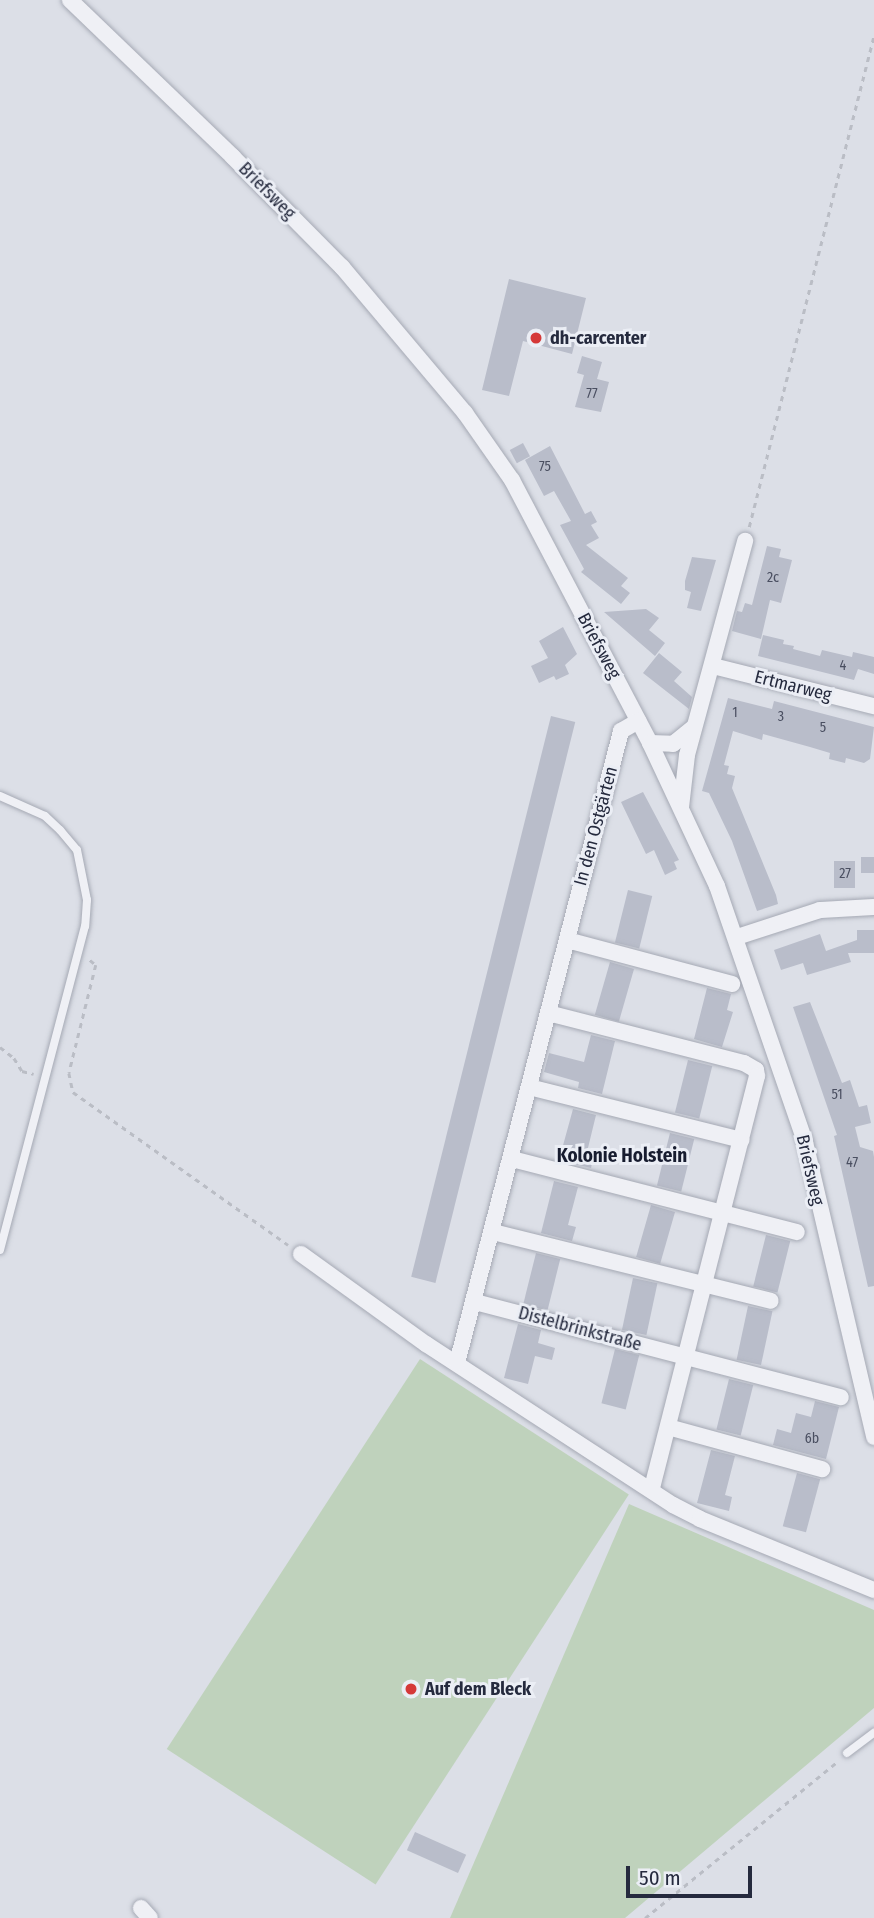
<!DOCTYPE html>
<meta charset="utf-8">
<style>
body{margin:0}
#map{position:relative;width:874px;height:1918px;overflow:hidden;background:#dcdfe7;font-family:"Fira Sans Condensed",sans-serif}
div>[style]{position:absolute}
.green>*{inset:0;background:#bfd2bc;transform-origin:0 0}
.building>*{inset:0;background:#b9bdca;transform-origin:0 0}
.path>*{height:2.5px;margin-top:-1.25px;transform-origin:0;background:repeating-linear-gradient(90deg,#babdc5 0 5px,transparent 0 10px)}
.roads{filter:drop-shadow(0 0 2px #a5a9b4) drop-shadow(0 0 2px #a5a9b4)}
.lane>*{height:8px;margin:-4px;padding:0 4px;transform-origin:4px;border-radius:4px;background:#eff0f5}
.street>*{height:16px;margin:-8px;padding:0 8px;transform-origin:8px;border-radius:8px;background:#eff0f5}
.dots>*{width:19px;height:19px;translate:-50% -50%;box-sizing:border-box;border:4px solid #ebeef5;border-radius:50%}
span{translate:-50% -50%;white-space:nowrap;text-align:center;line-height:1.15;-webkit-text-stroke:6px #ebeef5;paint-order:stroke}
.number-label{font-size:14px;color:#4a4f61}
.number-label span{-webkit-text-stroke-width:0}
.street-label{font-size:18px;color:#252a3e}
.poi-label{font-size:18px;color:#252a3e;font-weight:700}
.left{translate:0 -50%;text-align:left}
.neighbourhood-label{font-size:19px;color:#171c2f;font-weight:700}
.scale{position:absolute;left:626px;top:1866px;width:126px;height:32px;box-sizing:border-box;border:4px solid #252a3e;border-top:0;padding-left:9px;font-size:21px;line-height:24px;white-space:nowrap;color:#252a3e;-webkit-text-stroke:5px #ebeef5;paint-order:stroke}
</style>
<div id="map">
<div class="green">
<i style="left:420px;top:1359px;width:249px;height:465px;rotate:33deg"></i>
<i style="clip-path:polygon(629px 1504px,874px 1610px,874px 1708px,625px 1918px,450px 1918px)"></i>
</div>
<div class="building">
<i style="clip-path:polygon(509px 279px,586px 298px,572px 354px,523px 341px,509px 396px,482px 390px)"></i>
<i style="clip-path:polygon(582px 356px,602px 362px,597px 379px,609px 382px,601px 412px,575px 407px,584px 375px,577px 373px)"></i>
<i style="left:523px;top:443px;width:15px;height:15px;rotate:62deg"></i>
<i style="clip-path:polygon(550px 446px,585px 514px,591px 511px,597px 522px,591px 525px,599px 538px,586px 545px,628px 578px,621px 586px,630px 593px,621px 604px,581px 572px,584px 569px,560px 525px,571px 521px,554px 491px,544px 496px,525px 460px)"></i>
<i style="clip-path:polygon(767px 546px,781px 549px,779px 557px,792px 560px,781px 603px,770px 600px,761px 639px,732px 631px,737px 611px,742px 612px,745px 603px,752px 605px)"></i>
<i style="clip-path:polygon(692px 557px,716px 560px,701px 611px,687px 608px,691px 592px,685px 590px,685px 581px)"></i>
<i style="clip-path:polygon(646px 609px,659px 618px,649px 630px,665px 643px,655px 656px,604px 612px)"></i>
<i style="clip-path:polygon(563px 627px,577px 654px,565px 665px,569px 674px,556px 680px,554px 676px,539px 683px,531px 666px,548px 658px,539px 641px)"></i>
<i style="clip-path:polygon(763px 635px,784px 640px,783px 644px,794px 646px,793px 649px,820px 656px,822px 650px,852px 657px,853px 652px,874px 657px,874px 674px,858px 669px,854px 680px,758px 656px)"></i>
<i style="clip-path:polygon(659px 653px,682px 672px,674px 681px,692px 697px,689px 709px,643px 673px)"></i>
<i style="clip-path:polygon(728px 698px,772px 709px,774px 701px,874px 727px,870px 759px,864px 763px,846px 758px,845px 763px,829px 759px,830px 753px,810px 747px,763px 734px,762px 740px,733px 731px,724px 765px,729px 766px,727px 774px,735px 776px,732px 788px,776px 895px,778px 904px,757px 911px,732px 841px,709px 793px,702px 791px)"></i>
<i style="left:551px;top:716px;width:25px;height:578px;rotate:14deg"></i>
<i style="clip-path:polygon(643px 792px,679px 860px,674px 862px,677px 869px,665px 875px,654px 850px,646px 854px,621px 802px)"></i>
<i style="left:874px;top:857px;width:16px;height:13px;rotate:90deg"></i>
<i style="left:834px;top:861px;width:21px;height:27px"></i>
<i style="left:628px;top:890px;width:25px;height:54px;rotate:14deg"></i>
<i style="clip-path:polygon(857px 930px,874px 930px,874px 953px,848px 953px,851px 962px,807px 975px,803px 963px,781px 970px,774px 950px,820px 934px,826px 951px,857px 940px)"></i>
<i style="left:610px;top:962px;width:25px;height:55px;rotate:16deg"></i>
<i style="clip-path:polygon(707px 988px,731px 994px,727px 1010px,733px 1012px,722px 1047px,694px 1039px)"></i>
<i style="clip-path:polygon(810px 1002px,842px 1083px,850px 1080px,859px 1107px,867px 1105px,871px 1123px,855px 1127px,860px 1147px,873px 1151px,874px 1157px,874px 1286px,868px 1287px,834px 1136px,837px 1135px,793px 1007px)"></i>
<i style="clip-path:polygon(591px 1035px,615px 1041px,602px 1094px,578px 1088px,579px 1082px,544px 1072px,549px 1053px,584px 1062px)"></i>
<i style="left:688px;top:1060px;width:25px;height:54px;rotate:14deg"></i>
<i style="clip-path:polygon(573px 1109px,596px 1115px,587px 1152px,594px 1154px,591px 1168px,559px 1160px)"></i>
<i style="left:670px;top:1133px;width:25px;height:54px;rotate:14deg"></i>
<i style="clip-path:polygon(554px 1181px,578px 1187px,568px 1225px,576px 1227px,572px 1241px,541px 1233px)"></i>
<i style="left:651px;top:1205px;width:25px;height:54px;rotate:16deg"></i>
<i style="left:766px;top:1235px;width:25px;height:53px;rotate:14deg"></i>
<i style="left:536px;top:1253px;width:25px;height:53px;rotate:14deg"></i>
<i style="left:633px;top:1278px;width:25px;height:53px;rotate:12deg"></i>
<i style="left:748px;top:1306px;width:25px;height:55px;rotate:12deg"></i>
<i style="clip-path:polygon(518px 1324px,541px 1330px,538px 1343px,555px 1348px,552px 1360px,535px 1356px,528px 1384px,504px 1378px)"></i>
<i style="left:615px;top:1349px;width:25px;height:56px;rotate:14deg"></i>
<i style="left:729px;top:1379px;width:25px;height:52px;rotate:14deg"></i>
<i style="clip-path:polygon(815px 1401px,839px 1407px,826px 1459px,773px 1445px,777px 1429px,791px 1433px,796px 1413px,811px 1417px)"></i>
<i style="clip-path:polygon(711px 1450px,735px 1456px,725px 1495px,732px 1497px,729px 1511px,697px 1503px)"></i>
<i style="left:797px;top:1473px;width:24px;height:55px;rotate:15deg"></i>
<i style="left:415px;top:1832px;width:56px;height:20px;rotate:24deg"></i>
</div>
<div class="path">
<i style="left:749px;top:527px;width:508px;rotate:-75.74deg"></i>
<i style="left:90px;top:960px;width:8px;rotate:40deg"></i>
<i style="left:96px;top:965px;width:111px;rotate:104deg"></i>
<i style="left:69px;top:1073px;width:19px;rotate:78deg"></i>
<i style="left:73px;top:1092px;width:264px;rotate:35.4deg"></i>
<i style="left:0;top:1047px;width:18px;rotate:38deg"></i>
<i style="left:14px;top:1058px;width:15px;rotate:58deg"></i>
<i style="left:22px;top:1071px;width:12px;rotate:14deg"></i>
<i style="left:645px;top:1918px;width:249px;rotate:-39.1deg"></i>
</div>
<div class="roads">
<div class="lane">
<i style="left:0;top:796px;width:49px;rotate:24deg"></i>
<i style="left:45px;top:816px;width:21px;rotate:43deg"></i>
<i style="left:60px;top:830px;width:26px;rotate:50deg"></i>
<i style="left:77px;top:850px;width:51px;rotate:78.7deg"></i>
<i style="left:87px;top:900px;width:26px;rotate:94deg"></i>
<i style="left:85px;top:926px;width:335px;rotate:104.7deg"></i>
<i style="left:847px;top:1753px;width:34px;rotate:-37deg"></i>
</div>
<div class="street">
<i style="left:70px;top:0;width:226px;rotate:43.9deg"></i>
<i style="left:233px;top:157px;width:155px;rotate:45.3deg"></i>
<i style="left:342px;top:267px;width:191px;rotate:49.9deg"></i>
<i style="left:465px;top:413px;width:82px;rotate:55deg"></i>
<i style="left:512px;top:480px;width:297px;rotate:62.3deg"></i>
<i style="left:650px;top:743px;width:158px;rotate:64.9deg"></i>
<i style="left:717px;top:886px;width:271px;rotate:71deg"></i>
<i style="left:805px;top:1142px;width:303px;rotate:76.8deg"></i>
<i style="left:713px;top:666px;width:166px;rotate:14deg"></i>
<i style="left:650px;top:743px;width:23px;rotate:2deg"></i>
<i style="left:673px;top:744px;width:27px;rotate:-39deg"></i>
<i style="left:681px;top:807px;width:52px;rotate:-83.4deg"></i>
<i style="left:687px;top:755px;width:222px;rotate:-74.8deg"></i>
<i style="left:737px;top:937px;width:87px;rotate:-18deg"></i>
<i style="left:820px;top:910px;width:54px;rotate:-3.2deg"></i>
<i style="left:567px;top:940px;width:171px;rotate:14.9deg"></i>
<i style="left:548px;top:1013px;width:202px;rotate:14.3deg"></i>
<i style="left:744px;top:1063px;width:14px;rotate:30deg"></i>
<i style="left:756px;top:1070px;width:6px;rotate:81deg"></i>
<i style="left:757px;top:1076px;width:426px;rotate:104.3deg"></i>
<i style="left:529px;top:1087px;width:219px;rotate:14deg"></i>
<i style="left:512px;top:1159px;width:294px;rotate:14.4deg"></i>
<i style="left:493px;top:1232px;width:286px;rotate:13.9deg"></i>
<i style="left:301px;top:1254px;width:154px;rotate:35.8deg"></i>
<i style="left:426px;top:1344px;width:295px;rotate:33.1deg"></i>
<i style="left:673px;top:1505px;width:30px;rotate:27deg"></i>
<i style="left:700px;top:1519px;width:188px;rotate:22.2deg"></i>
<i style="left:475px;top:1302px;width:378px;rotate:14.6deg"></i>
<i style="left:457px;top:1363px;width:653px;rotate:-75.45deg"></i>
<i style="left:621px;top:731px;width:20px;rotate:-30deg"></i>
<i style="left:668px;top:1427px;width:160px;rotate:15.3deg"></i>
<i style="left:141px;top:1908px;width:13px;rotate:48deg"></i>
</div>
</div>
<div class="dots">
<i style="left:536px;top:338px;background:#d53838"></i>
<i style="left:411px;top:1689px;background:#d53838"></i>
</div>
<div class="number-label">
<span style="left:592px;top:394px">77</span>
<span style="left:545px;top:467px">75</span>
<span style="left:773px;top:578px">2c</span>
<span style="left:843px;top:666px">4</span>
<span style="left:735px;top:713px">1</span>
<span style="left:781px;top:717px">3</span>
<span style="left:823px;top:728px">5</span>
<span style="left:845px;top:874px">27</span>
<span style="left:837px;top:1095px">51</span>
<span style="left:852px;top:1163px">47</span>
<span style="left:812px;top:1439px">6b</span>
</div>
<div class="street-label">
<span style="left:267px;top:191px;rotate:45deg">Briefsweg</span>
<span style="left:599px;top:646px;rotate:62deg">Briefsweg</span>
<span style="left:793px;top:686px;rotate:14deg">Ertmarweg</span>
<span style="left:596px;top:826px;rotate:-75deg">In den Ostgärten</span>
<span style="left:810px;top:1170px;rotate:77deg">Briefsweg</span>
<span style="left:580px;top:1329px;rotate:15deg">Distelbrinkstraße</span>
</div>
<div class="poi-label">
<span class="left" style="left:550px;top:338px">dh-carcenter</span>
<span class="left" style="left:425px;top:1689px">Auf dem Bleck</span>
</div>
<div class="neighbourhood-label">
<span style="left:622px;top:1156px">Kolonie Holstein</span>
</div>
<div class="scale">50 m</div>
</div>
